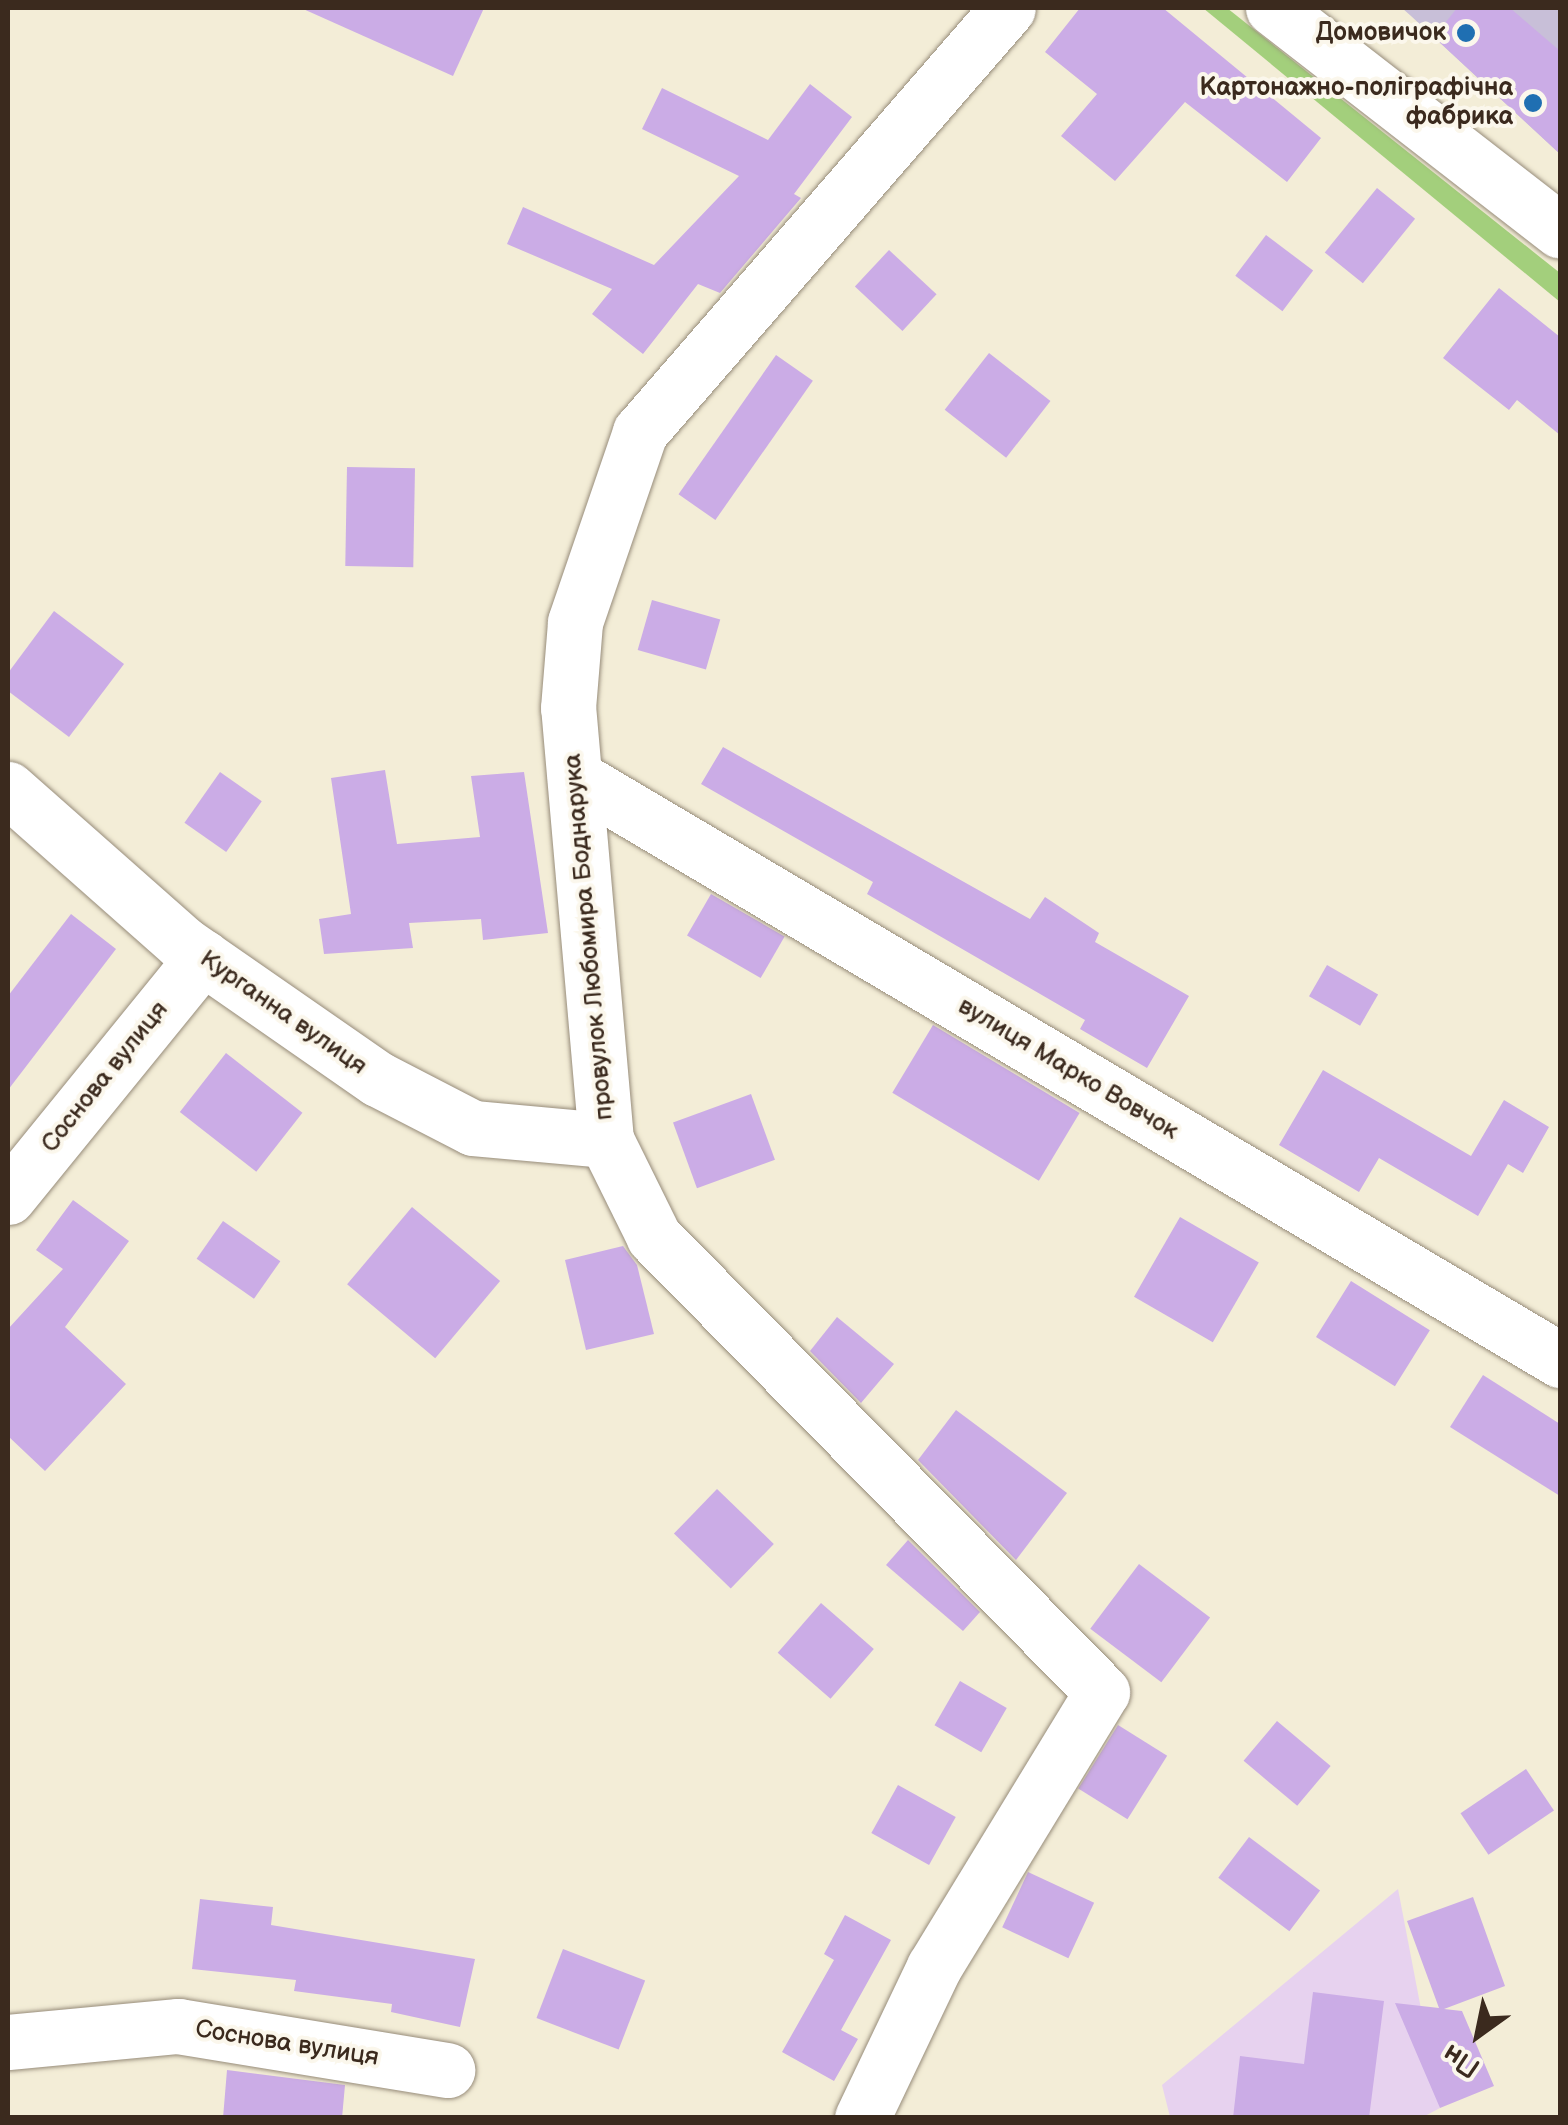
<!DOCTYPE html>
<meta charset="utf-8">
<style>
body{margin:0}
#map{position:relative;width:1568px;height:2125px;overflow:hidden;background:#f3edd7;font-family:"Balsamiq Sans",sans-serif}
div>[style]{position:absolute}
.built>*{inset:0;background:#e7d2ef}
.industrial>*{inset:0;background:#c8bfd8}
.green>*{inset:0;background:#a3cf7c}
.building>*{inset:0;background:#cbace6;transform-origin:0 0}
.roads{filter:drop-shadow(0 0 2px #978c7a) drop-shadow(0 0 2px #978c7a)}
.minor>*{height:55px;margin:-27.5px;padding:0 27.5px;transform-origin:27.5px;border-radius:27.5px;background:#fff}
.dots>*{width:28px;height:28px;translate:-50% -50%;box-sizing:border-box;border:5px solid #fbf7ec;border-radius:50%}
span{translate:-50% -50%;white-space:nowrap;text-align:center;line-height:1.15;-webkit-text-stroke:8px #fbf7ec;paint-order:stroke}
.poi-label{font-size:25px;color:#3b2a1e;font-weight:700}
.right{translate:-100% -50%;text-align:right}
.street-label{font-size:25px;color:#3b2a1e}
.frame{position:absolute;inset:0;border:10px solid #3b2a1e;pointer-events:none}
.north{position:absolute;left:1428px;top:1985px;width:100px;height:100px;-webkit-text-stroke:8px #fbf7ec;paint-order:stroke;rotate:213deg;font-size:28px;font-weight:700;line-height:40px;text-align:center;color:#3b2a1e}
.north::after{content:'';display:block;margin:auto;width:35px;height:45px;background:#3b2a1e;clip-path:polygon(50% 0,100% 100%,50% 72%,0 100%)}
</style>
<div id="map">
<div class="built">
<i style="clip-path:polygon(1398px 1889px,1440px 2108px,1421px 2118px,1170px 2117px,1162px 2085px)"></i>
</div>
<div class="industrial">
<i style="clip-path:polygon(1402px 8px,1560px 8px,1560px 154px,1411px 16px)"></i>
</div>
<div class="green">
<i style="clip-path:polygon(1203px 8px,1227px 8px,1560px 273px,1560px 302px)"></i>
</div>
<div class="building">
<i style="clip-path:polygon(301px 8px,484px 8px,453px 76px)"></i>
<i style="clip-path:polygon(1080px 8px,1163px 8px,1321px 138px,1287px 182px,1185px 102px,1115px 181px,1061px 136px,1097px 94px,1045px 52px)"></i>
<i style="clip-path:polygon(1457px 8px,1510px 8px,1560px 51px,1560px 154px,1434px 37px)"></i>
<i style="clip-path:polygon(810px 84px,852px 117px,794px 194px,801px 198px,720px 293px,698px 284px,643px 354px,592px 314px,612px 289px,507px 244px,523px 207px,654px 265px,739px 176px,642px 129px,662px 88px,768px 140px)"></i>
<i style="left:1377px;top:188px;width:49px;height:83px;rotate:39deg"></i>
<i style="left:1266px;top:235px;width:59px;height:51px;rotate:37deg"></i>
<i style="left:889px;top:250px;width:65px;height:50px;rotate:43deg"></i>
<i style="clip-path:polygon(1499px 288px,1560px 337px,1560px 435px,1517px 400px,1509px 410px,1443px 358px)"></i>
<i style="left:989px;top:353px;width:78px;height:72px;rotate:38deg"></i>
<i style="left:776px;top:355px;width:45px;height:170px;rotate:35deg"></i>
<i style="left:347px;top:467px;width:68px;height:99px;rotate:1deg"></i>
<i style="left:652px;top:600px;width:71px;height:52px;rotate:16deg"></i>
<i style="clip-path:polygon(54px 611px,124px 664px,69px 737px,8px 691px,8px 673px)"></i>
<i style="clip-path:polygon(723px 747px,1030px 919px,1045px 897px,1099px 933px,1095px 942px,1189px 996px,1147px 1068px,1080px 1029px,1085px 1020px,867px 894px,873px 882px,701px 784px)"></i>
<i style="clip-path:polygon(385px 770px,397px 844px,480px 837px,471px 776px,524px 772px,548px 933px,483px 940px,481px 919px,409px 923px,413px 948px,324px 954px,319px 919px,351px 914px,331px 778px)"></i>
<i style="left:220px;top:772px;width:51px;height:62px;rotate:35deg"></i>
<i style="left:711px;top:894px;width:85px;height:48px;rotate:30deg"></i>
<i style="clip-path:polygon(71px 914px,116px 949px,8px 1090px,8px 996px)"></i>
<i style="left:1327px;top:965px;width:59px;height:36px;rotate:30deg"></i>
<i style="left:933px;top:1025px;width:171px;height:79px;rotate:31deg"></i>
<i style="left:226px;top:1053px;width:97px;height:75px;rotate:38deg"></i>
<i style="clip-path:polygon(1323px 1070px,1471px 1156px,1504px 1100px,1549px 1127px,1523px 1173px,1508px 1164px,1478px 1216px,1379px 1158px,1359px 1192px,1279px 1145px)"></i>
<i style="left:751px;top:1094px;width:70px;height:83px;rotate:70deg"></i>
<i style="clip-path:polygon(73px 1200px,129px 1241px,65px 1327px,126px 1384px,45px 1471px,8px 1436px,8px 1329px,63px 1269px,36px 1250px)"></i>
<i style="left:412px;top:1207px;width:115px;height:101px;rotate:40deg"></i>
<i style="left:1180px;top:1217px;width:91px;height:92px;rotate:30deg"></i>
<i style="left:223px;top:1221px;width:70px;height:46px;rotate:35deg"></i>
<i style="clip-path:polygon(623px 1246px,637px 1265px,654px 1334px,586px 1350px,565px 1260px)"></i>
<i style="left:1351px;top:1281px;width:93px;height:66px;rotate:32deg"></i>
<i style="clip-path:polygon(837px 1317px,894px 1364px,861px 1403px,810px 1351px)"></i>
<i style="clip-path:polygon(1483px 1375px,1560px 1424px,1560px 1496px,1450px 1427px)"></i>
<i style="clip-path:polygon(956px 1410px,1067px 1493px,1016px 1560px,918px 1460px)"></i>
<i style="left:717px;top:1489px;width:79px;height:62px;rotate:44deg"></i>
<i style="clip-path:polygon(908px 1540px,980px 1612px,963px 1631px,886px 1565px)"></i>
<i style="left:1139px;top:1564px;width:89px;height:81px;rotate:37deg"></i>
<i style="left:821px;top:1603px;width:70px;height:66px;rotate:41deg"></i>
<i style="left:960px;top:1681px;width:54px;height:51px;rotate:30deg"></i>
<i style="left:1277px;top:1721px;width:70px;height:52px;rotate:40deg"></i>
<i style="left:1118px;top:1725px;width:58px;height:75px;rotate:32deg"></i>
<i style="left:1526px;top:1769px;width:50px;height:79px;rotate:56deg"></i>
<i style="left:898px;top:1785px;width:66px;height:55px;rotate:29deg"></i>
<i style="left:1249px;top:1837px;width:89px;height:51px;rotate:37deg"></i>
<i style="left:1028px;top:1872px;width:73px;height:61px;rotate:25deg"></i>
<i style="clip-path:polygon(1473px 1897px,1505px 1986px,1444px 2009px,1462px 2011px,1494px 2086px,1440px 2108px,1395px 2003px,1439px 2008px,1407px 1921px)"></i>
<i style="clip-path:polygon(200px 1899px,273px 1907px,271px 1925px,475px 1959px,460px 2027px,391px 2012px,392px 2004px,294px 1991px,296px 1980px,192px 1969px)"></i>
<i style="clip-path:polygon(845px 1915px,891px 1940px,841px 2030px,858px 2039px,834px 2081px,782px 2052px,834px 1960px,824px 1954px)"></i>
<i style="left:563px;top:1949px;width:88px;height:74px;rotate:21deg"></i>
<i style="clip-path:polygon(1313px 1992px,1384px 2001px,1369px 2118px,1233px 2118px,1240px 2056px,1304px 2064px)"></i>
<i style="clip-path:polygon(227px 2070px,345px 2085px,342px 2118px,223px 2118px)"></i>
</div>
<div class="roads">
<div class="minor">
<i style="left:1273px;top:8px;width:363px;rotate:37.8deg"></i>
<i style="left:575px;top:777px;width:1145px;rotate:30.62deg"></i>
<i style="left:8px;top:789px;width:232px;rotate:41.5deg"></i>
<i style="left:182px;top:943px;width:239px;rotate:34.8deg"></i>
<i style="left:378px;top:1079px;width:107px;rotate:27.3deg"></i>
<i style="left:473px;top:1128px;width:134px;rotate:5.2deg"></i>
<i style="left:8px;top:1197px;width:309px;rotate:-50.9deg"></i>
<i style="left:8px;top:2042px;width:171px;rotate:-5.4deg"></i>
<i style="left:178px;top:2026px;width:273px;rotate:9.3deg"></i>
<i style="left:862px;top:2118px;width:167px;rotate:-64.5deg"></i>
<i style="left:934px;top:1967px;width:322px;rotate:-58.6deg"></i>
<i style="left:1102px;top:1692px;width:639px;rotate:-134.56deg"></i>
<i style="left:654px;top:1237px;width:108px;rotate:-116.3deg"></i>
<i style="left:606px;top:1140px;width:434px;rotate:-95deg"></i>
<i style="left:568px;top:708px;width:86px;rotate:-85.3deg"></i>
<i style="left:575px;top:622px;width:201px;rotate:-71.1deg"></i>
<i style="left:640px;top:432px;width:561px;rotate:-49.04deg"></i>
</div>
</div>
<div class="dots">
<i style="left:1466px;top:33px;background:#1f6fb2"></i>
<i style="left:1533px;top:103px;background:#1f6fb2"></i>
</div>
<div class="poi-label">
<span class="right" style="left:1446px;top:33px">Домовичок</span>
<span class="right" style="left:1513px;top:103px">Картонажно-поліграфічна<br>фабрика</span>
</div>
<div class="street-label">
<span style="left:589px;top:937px;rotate:-95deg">провулок Любомира Боднарука</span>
<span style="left:283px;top:1013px;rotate:35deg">Курганна вулиця</span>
<span style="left:1068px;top:1069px;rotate:31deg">вулиця Марко Вовчок</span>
<span style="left:105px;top:1077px;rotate:-51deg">Соснова вулиця</span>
<span style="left:287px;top:2044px;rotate:9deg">Соснова вулиця</span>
</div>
<div class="frame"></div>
<div class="north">Пн</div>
</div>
